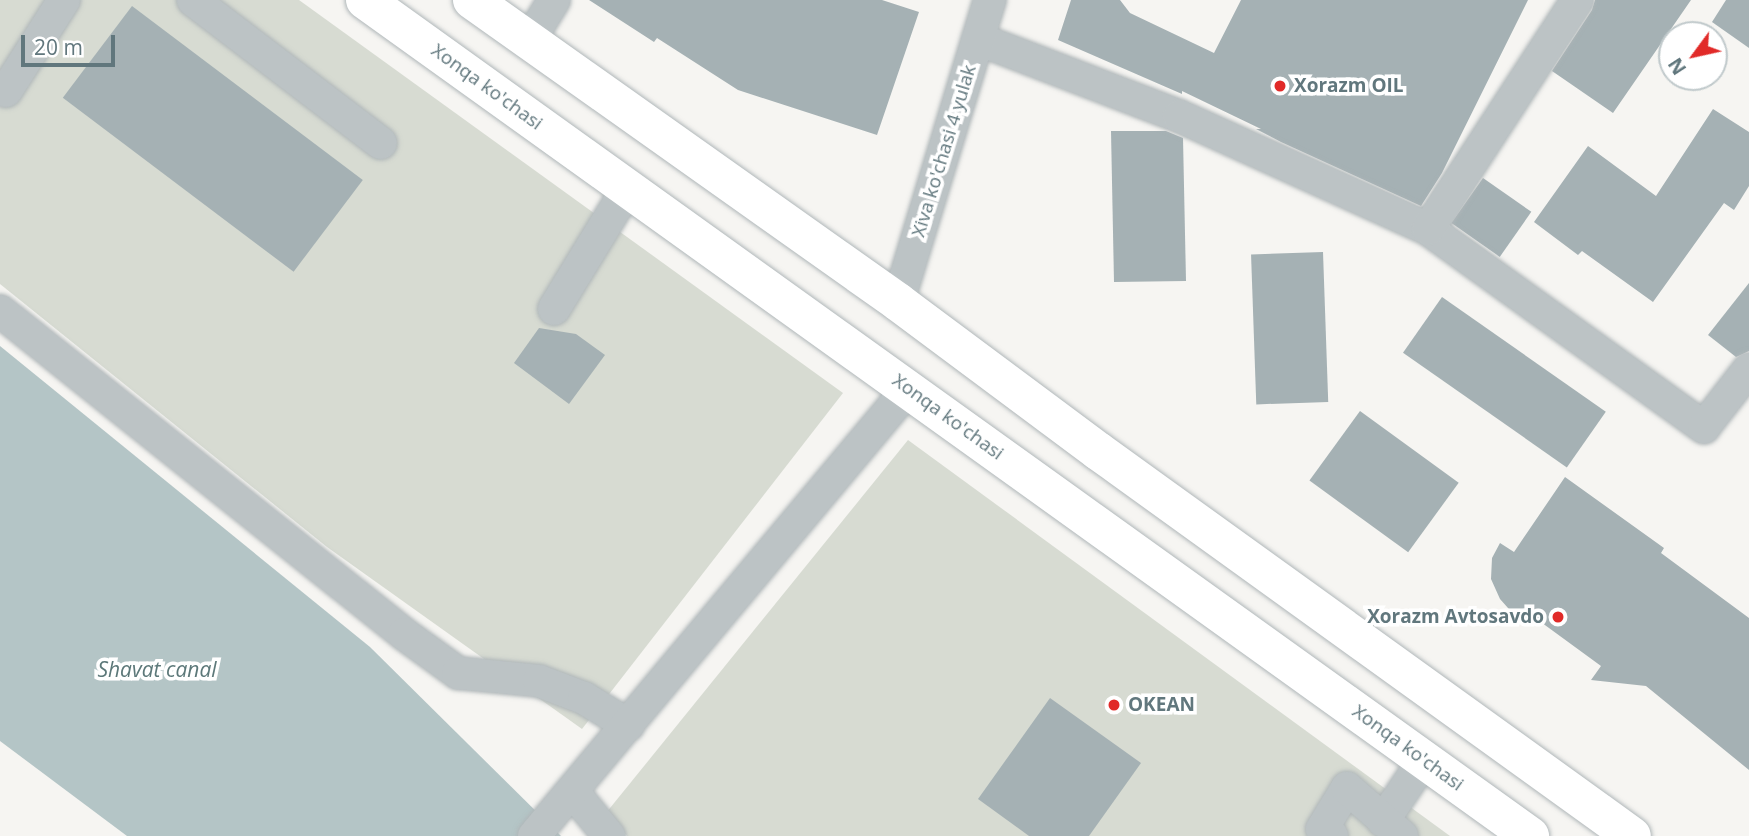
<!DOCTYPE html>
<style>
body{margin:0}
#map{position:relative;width:1749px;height:836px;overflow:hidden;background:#f6f5f2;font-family:"Open Sans",sans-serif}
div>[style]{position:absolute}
.green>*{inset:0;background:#d7dbd2}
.water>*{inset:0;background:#b4c5c6}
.building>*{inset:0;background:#a5b1b4;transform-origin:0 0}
.roads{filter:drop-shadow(0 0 2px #b0b7b9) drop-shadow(0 0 2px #b0b7b9)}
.minor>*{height:32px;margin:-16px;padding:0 16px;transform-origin:16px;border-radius:16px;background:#bcc3c5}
.major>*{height:38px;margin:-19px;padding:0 19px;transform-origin:19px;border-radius:19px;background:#fff}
.dots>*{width:19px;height:19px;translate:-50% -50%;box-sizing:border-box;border:4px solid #fff;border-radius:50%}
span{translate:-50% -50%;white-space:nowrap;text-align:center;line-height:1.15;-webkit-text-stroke:7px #fff;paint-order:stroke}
.poi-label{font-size:19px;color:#61777d;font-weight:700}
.left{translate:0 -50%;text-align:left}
.right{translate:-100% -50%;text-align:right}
.street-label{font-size:19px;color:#61777d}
.water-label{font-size:21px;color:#5c7879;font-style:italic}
.north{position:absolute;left:1658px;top:21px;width:70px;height:70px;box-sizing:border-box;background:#fff;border:2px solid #c0c9cb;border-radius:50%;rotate:237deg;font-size:19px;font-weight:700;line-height:28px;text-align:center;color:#61777d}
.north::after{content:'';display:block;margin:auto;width:24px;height:32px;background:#e12a28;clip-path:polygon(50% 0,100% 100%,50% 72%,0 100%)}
.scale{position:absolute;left:21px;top:35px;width:94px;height:32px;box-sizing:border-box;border:4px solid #61777d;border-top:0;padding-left:9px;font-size:21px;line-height:24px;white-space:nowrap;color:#61777d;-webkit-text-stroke:5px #fff;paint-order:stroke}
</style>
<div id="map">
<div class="green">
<i style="clip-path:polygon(0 0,299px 0,843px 393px,582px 729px,327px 547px,0 284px)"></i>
<i style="clip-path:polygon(908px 440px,1450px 836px,627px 836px,606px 813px)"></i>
</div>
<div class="water">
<i style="clip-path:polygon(0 346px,370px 647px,561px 836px,127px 836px,0 741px)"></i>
</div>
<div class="building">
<i style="clip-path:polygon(589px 0,882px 0,919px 12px,877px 135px,738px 90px,657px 38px,654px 42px)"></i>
<i style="clip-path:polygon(1071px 0,1120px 0,1130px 13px,1214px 53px,1241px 0,1528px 0,1442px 173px,1421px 206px,1281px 142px,1256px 129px,1261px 129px,1182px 91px,1182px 94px,1058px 40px)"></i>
<i style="clip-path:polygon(1595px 0,1691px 0,1613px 113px,1552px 71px,1592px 10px)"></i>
<i style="clip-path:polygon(1726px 0,1749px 0,1749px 48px,1712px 22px)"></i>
<i style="left:132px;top:6px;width:289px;height:115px;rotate:37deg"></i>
<i style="clip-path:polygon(1713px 109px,1749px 132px,1749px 186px,1734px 210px,1724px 203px,1653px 302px,1582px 251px,1578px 255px,1534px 222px,1588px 146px,1656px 196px)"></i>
<i style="clip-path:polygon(1111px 131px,1166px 131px,1183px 138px,1186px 281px,1114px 282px)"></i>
<i style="left:1483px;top:178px;width:59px;height:55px;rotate:35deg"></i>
<i style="left:1323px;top:252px;width:150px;height:72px;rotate:88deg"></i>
<i style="clip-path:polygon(1749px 283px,1749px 351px,1736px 357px,1708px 335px)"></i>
<i style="left:1442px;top:297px;width:200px;height:68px;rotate:35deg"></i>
<i style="clip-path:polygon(539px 328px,576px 334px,605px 355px,569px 404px,514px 363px)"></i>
<i style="left:1360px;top:411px;width:122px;height:86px;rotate:36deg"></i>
<i style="clip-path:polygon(1565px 477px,1664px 548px,1661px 553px,1749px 618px,1749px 770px,1646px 686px,1591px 680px,1601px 666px,1523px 609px,1516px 617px,1500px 599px,1491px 579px,1492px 558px,1500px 543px,1514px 552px)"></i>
<i style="clip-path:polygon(1050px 698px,1141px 763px,1089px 836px,1029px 836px,978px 799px)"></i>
</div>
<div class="roads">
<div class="minor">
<i style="left:193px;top:0;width:236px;rotate:37.3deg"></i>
<i style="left:978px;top:39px;width:215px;rotate:21deg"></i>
<i style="left:1179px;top:116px;width:273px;rotate:24.4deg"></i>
<i style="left:1428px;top:229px;width:340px;rotate:35.7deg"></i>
<i style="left:1704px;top:427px;width:73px;rotate:-52.2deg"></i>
<i style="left:529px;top:41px;width:48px;rotate:-58.6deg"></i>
<i style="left:6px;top:91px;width:108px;rotate:-57.5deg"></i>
<i style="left:1428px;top:229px;width:273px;rotate:-56.9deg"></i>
<i style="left:898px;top:302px;width:316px;rotate:-73.1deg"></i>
<i style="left:554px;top:309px;width:142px;rotate:-58.6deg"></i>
<i style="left:0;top:311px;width:517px;rotate:38.64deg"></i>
<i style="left:404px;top:634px;width:67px;rotate:35.8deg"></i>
<i style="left:458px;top:673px;width:81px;rotate:5.6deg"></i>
<i style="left:539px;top:681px;width:48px;rotate:20.7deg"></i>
<i style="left:584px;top:698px;width:52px;rotate:31.5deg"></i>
<i style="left:573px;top:792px;width:57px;rotate:50.7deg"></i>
<i style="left:1383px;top:821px;width:73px;rotate:-56.1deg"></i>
<i style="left:534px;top:836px;width:583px;rotate:-50.08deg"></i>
<i style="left:1332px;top:836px;width:12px;rotate:-145deg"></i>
<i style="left:1322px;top:829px;width:48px;rotate:-58.6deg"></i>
<i style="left:1347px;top:788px;width:73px;rotate:41.1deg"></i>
</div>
<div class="major">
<i style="left:365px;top:0;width:1434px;rotate:35.66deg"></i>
<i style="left:472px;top:0;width:522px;rotate:35.33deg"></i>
<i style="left:898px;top:302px;width:249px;rotate:36.7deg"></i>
<i style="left:1098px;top:451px;width:658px;rotate:35.79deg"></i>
</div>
</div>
<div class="dots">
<i style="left:1280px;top:86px;background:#e12a28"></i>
<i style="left:1558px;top:617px;background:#e12a28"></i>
<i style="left:1114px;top:705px;background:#e12a28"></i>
</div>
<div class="poi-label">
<span class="left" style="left:1294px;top:86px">Xorazm OIL</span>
<span class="right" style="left:1544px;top:617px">Xorazm Avtosavdo</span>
<span class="left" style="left:1128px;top:705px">OKEAN</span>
</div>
<div class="street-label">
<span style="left:487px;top:87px;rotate:36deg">Xonqa ko'chasi</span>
<span style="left:944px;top:151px;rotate:-73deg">Xiva ko'chasi 4 yulak</span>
<span style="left:948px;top:417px;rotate:36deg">Xonqa ko'chasi</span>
<span style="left:1408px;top:748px;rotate:36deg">Xonqa ko'chasi</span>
</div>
<div class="water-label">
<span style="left:157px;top:669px">Shavat canal</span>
</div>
<div class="north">N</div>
<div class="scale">20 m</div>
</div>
